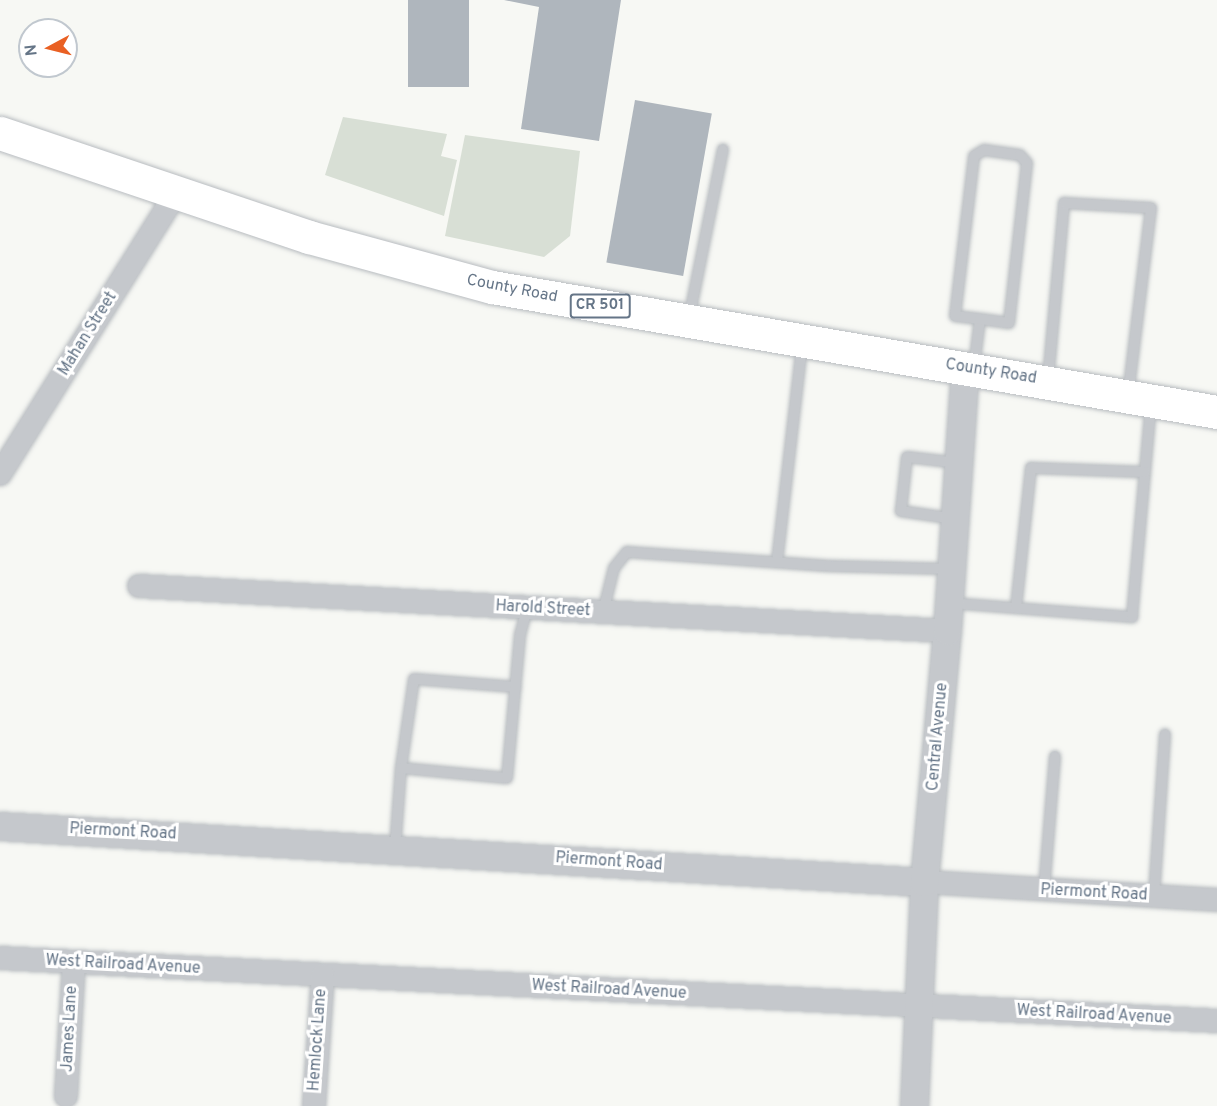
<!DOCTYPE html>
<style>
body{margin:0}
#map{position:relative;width:1217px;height:1106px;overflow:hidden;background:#f7f8f4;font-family:Overpass,sans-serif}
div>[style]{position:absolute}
.green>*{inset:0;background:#d8dfd5}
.building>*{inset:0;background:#afb6bd;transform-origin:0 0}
.roads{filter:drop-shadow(0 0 2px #b8bcc0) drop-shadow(0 0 2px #b8bcc0)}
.service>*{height:10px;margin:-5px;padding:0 5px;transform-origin:5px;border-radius:5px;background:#c5c8cc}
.minor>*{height:22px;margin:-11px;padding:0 11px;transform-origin:11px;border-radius:11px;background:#c5c8cc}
.tertiary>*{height:27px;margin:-13.5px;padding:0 13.5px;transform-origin:13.5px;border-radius:13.5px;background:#c5c8cc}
.primary>*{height:33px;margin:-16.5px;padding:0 16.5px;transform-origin:16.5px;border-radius:16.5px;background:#fff}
span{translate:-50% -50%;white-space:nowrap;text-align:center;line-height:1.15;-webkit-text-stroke:6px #fff;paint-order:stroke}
.shield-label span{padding:2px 4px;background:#fff;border:2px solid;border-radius:4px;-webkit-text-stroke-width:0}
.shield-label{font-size:15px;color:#657587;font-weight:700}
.street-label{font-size:16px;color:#657587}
.north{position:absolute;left:18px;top:18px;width:60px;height:60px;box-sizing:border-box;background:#fff;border:2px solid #c1c8cf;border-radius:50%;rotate:263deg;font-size:16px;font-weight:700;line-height:24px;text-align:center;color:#657587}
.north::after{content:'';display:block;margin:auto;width:21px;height:27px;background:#e96023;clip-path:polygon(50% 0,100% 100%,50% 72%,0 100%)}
</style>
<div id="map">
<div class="green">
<i style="clip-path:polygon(343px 117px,447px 134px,441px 156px,457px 160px,444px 216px,325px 175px)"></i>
<i style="clip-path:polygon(465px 135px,580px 151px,570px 236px,544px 257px,445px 236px)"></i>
</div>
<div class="building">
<i style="left:408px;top:0;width:61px;height:87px"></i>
<i style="clip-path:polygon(504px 0,621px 0,599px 141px,521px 129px,539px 7px)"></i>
<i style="left:635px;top:100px;width:78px;height:165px;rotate:10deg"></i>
</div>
<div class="roads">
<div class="service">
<i style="left:689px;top:318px;width:172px;rotate:-78.6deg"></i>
<i style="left:974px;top:367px;width:48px;rotate:-82.9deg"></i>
<i style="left:980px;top:319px;width:25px;rotate:-173deg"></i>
<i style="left:955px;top:316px;width:161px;rotate:-83.2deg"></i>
<i style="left:974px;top:156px;width:12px;rotate:-31deg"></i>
<i style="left:984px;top:150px;width:36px;rotate:8deg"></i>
<i style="left:1020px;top:155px;width:11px;rotate:49deg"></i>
<i style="left:1027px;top:163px;width:161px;rotate:96.4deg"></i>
<i style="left:1009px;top:323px;width:29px;rotate:-172deg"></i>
<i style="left:1048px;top:380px;width:178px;rotate:-84.8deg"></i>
<i style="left:1064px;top:203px;width:87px;rotate:3.3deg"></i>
<i style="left:1151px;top:208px;width:187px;rotate:97deg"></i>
<i style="left:955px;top:519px;width:55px;rotate:-171.6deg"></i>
<i style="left:901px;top:511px;width:54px;rotate:-83.7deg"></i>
<i style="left:907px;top:457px;width:52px;rotate:6.6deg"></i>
<i style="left:777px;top:562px;width:218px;rotate:-83.4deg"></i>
<i style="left:950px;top:603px;width:183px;rotate:4.4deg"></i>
<i style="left:1132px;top:617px;width:213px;rotate:-84.9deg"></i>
<i style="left:1016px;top:608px;width:141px;rotate:-83.9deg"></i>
<i style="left:1031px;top:468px;width:114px;rotate:2deg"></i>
<i style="left:603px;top:612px;width:45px;rotate:-76deg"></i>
<i style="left:614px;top:568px;width:21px;rotate:-51deg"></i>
<i style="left:627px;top:552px;width:202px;rotate:4deg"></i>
<i style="left:829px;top:566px;width:122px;rotate:1.4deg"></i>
<i style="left:401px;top:768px;width:90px;rotate:-81.7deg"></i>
<i style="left:414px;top:679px;width:102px;rotate:4.5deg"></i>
<i style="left:395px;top:849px;width:81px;rotate:-85.8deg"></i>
<i style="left:401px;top:768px;width:106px;rotate:5.4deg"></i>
<i style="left:507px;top:778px;width:144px;rotate:-84.8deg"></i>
<i style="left:520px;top:635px;width:28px;rotate:-75deg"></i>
<i style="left:1044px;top:890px;width:134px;rotate:-85.3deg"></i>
<i style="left:1154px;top:896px;width:162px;rotate:-86.1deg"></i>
</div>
<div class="minor">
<i style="left:0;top:474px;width:332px;rotate:-57.9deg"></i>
<i style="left:139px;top:586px;width:809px;rotate:3.19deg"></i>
<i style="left:924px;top:882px;width:294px;rotate:3.5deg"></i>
<i style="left:0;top:958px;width:1219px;rotate:2.96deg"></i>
<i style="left:66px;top:1096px;width:133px;rotate:-86.6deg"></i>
<i style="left:314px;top:1106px;width:131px;rotate:-86.1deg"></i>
</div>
<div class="tertiary">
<i style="left:0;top:826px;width:926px;rotate:3.47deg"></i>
<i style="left:914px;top:1106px;width:224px;rotate:-87.4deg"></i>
<i style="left:924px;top:882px;width:252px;rotate:-84.8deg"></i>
<i style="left:947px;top:631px;width:263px;rotate:-86.1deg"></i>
</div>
<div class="primary">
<i style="left:0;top:133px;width:326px;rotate:18.6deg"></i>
<i style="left:309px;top:237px;width:190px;rotate:15.3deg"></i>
<i style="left:492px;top:287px;width:736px;rotate:9.78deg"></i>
</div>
</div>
<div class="shield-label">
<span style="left:600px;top:306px">CR 501</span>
</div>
<div class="street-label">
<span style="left:512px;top:289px;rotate:11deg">County Road</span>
<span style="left:88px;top:334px;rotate:-58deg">Mahan Street</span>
<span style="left:991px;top:372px;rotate:9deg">County Road</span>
<span style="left:543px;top:609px;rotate:3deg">Harold Street</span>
<span style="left:938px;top:737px;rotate:-85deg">Central Avenue</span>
<span style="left:123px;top:832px;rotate:3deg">Piermont Road</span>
<span style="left:609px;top:862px;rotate:4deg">Piermont Road</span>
<span style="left:1094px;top:893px;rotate:3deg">Piermont Road</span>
<span style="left:123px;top:965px;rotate:3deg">West Railroad Avenue</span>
<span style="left:609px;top:990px;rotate:3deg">West Railroad Avenue</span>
<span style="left:1094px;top:1015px;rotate:3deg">West Railroad Avenue</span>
<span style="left:70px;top:1029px;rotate:-87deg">James Lane</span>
<span style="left:318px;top:1040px;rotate:-86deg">Hemlock Lane</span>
</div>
<div class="north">N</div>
</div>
